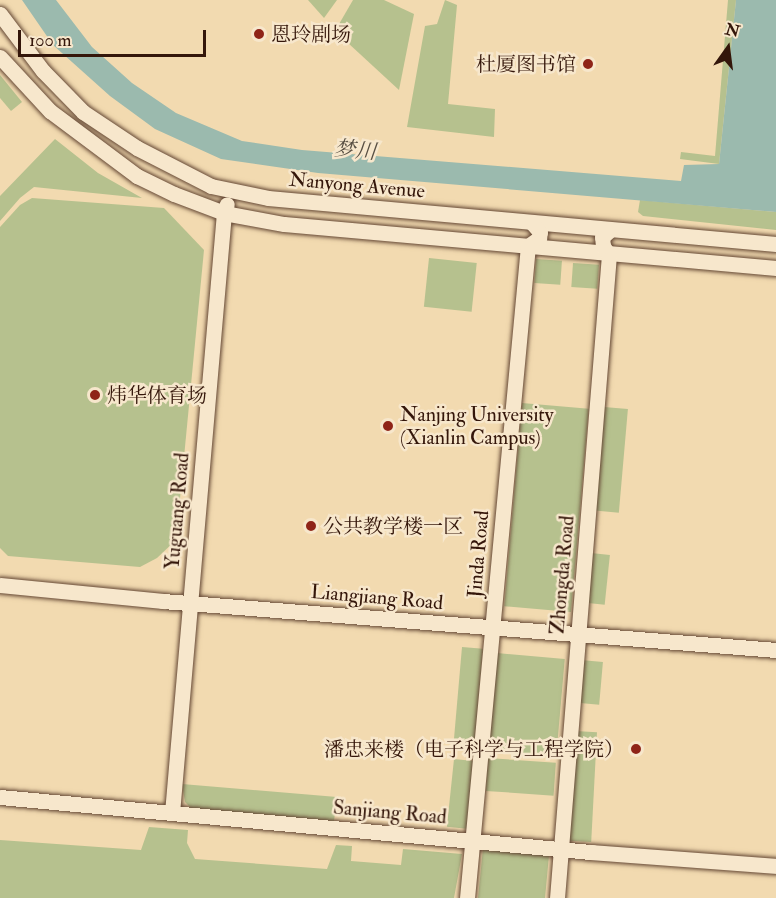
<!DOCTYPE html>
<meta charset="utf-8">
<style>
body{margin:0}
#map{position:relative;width:776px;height:898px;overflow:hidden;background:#f2dab0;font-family:"IM FELL Double Pica","Noto Serif SC",serif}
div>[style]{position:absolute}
.green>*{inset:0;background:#b6c18e;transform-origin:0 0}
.water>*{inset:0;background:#9bbaae}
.roads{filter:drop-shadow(0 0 2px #644734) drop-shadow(0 0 2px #644734)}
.minor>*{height:15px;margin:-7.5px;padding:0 7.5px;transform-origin:7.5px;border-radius:7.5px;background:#f7e7cc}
.dots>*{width:16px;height:16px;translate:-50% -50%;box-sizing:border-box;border:3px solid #f7e7cc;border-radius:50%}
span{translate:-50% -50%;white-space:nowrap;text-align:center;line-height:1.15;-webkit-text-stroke:5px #f7e7cc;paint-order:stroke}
.poi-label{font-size:20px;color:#34160a}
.left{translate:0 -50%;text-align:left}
.right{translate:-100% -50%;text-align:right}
.street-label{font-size:20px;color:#34160a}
.water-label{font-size:21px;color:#584f43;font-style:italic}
.north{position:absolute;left:698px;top:18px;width:60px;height:60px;-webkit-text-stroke:4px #f7e7cc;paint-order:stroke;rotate:14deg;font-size:16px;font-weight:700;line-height:24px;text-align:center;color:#34160a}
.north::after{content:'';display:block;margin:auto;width:21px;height:27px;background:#34160a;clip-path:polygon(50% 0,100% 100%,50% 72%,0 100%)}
.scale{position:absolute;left:18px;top:30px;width:188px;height:27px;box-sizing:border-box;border:3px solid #34160a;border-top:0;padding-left:8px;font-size:18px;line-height:21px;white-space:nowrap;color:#34160a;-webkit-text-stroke:4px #f7e7cc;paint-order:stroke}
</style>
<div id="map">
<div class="green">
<i style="clip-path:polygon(308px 0,337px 0,324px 18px)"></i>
<i style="clip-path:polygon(353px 0,384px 0,414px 14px,399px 90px,335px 31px)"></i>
<i style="clip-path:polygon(445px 0,457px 5px,448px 104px,495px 109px,494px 137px,407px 127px,425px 26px,437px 24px)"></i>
<i style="clip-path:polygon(728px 0,736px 0,719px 164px,680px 159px,681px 152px,715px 156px)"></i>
<i style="clip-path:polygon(0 75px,22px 102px,11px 111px,0 98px)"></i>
<i style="clip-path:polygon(55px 139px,98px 173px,142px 198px,34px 187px,20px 198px,0 221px,0 196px)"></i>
<i style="clip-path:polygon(32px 198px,164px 208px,204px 250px,176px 540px,157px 558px,140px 567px,8px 556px,0 548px,0 227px,20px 205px)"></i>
<i style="clip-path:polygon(640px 200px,776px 212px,776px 230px,643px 216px,638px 212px)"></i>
<i style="left:429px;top:258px;width:48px;height:49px;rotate:6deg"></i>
<i style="left:536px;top:259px;width:26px;height:24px;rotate:4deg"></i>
<i style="left:573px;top:263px;width:26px;height:24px;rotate:4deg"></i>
<i style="left:522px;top:403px;width:67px;height:204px;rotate:5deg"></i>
<i style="left:604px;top:407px;width:24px;height:104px;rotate:5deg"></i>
<i style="left:591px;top:553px;width:19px;height:50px;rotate:6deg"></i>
<i style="left:462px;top:647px;width:21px;height:93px;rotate:5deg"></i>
<i style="left:497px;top:653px;width:68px;height:99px;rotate:5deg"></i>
<i style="left:581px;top:660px;width:22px;height:43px;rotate:5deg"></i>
<i style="left:575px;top:731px;width:22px;height:110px;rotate:3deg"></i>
<i style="left:488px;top:758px;width:68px;height:33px;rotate:4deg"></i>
<i style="left:454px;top:759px;width:20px;height:68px;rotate:6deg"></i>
<i style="clip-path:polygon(182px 784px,337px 797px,334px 821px,191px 808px,185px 802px)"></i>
<i style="clip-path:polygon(149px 827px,188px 830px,187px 843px,195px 859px,327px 869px,336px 845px,352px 846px,351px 861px,401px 865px,403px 849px,462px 854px,454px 898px,0 898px,0 840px,141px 850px)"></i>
<i style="clip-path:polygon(483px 848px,549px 855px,545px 898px,478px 898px)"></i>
</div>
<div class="water">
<i style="clip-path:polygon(22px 0,56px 0,92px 47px,132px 83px,176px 113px,242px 141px,302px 150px,681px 181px,684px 165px,719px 164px,736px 0,776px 0,776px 212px,318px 173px,221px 159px,155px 129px,110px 96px,53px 45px)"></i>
</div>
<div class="roads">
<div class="minor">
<i style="left:0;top:14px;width:71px;rotate:53deg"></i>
<i style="left:43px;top:71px;width:57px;rotate:45.7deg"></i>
<i style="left:83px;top:112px;width:65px;rotate:33.7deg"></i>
<i style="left:137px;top:148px;width:83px;rotate:27.2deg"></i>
<i style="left:211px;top:186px;width:58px;rotate:11.9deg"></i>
<i style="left:268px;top:198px;width:510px;rotate:5.17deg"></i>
<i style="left:0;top:57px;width:74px;rotate:47.2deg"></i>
<i style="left:50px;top:111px;width:109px;rotate:36.8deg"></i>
<i style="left:137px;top:176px;width:41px;rotate:25.9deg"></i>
<i style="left:174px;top:194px;width:53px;rotate:20.8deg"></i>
<i style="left:224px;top:213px;width:61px;rotate:10.4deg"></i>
<i style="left:284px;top:224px;width:494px;rotate:5.1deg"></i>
<i style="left:0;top:585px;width:164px;rotate:5.6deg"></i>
<i style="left:163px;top:601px;width:615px;rotate:4.57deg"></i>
<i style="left:0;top:797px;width:594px;rotate:5.32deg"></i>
<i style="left:591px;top:852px;width:186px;rotate:4.3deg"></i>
<i style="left:172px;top:813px;width:602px;rotate:-85.05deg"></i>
<i style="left:224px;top:213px;width:9px;rotate:-72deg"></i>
<i style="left:467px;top:898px;width:655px;rotate:-84.66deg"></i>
<i style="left:528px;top:246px;width:14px;rotate:-36deg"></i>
<i style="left:539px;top:238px;width:6px;rotate:-81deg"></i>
<i style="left:540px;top:232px;width:12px;rotate:-132deg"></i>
<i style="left:557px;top:898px;width:645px;rotate:-85.38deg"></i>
<i style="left:609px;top:255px;width:11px;rotate:-124deg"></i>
<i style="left:603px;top:246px;width:9px;rotate:-96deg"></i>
<i style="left:602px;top:237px;width:11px;rotate:-41deg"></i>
</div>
</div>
<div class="dots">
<i style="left:259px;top:34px;background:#8f2418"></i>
<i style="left:588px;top:64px;background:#8f2418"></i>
<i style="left:95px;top:395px;background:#8f2418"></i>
<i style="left:388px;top:426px;background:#8f2418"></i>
<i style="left:311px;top:526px;background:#8f2418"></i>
<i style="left:636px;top:749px;background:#8f2418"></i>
</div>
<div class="poi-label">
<span class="left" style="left:271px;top:34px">恩玲剧场</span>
<span class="right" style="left:576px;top:64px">杜厦图书馆</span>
<span class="left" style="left:107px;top:395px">炜华体育场</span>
<span class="left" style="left:400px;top:426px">Nanjing University<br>(Xianlin Campus)</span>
<span class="left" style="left:323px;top:526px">公共教学楼一区</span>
<span class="right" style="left:624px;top:749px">潘忠来楼（电子科学与工程学院）</span>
</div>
<div class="street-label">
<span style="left:357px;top:185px;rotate:5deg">Nanyong Avenue</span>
<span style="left:177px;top:511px;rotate:-85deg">Yuguang Road</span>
<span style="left:478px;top:554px;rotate:-85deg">Jinda Road</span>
<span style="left:562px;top:575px;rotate:-85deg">Zhongda Road</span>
<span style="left:377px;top:597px;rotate:5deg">Liangjiang Road</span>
<span style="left:390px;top:812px;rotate:5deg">Sanjiang Road</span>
</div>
<div class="water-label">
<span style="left:355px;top:151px;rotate:5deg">梦川</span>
</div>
<div class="north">N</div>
<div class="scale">100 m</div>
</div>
